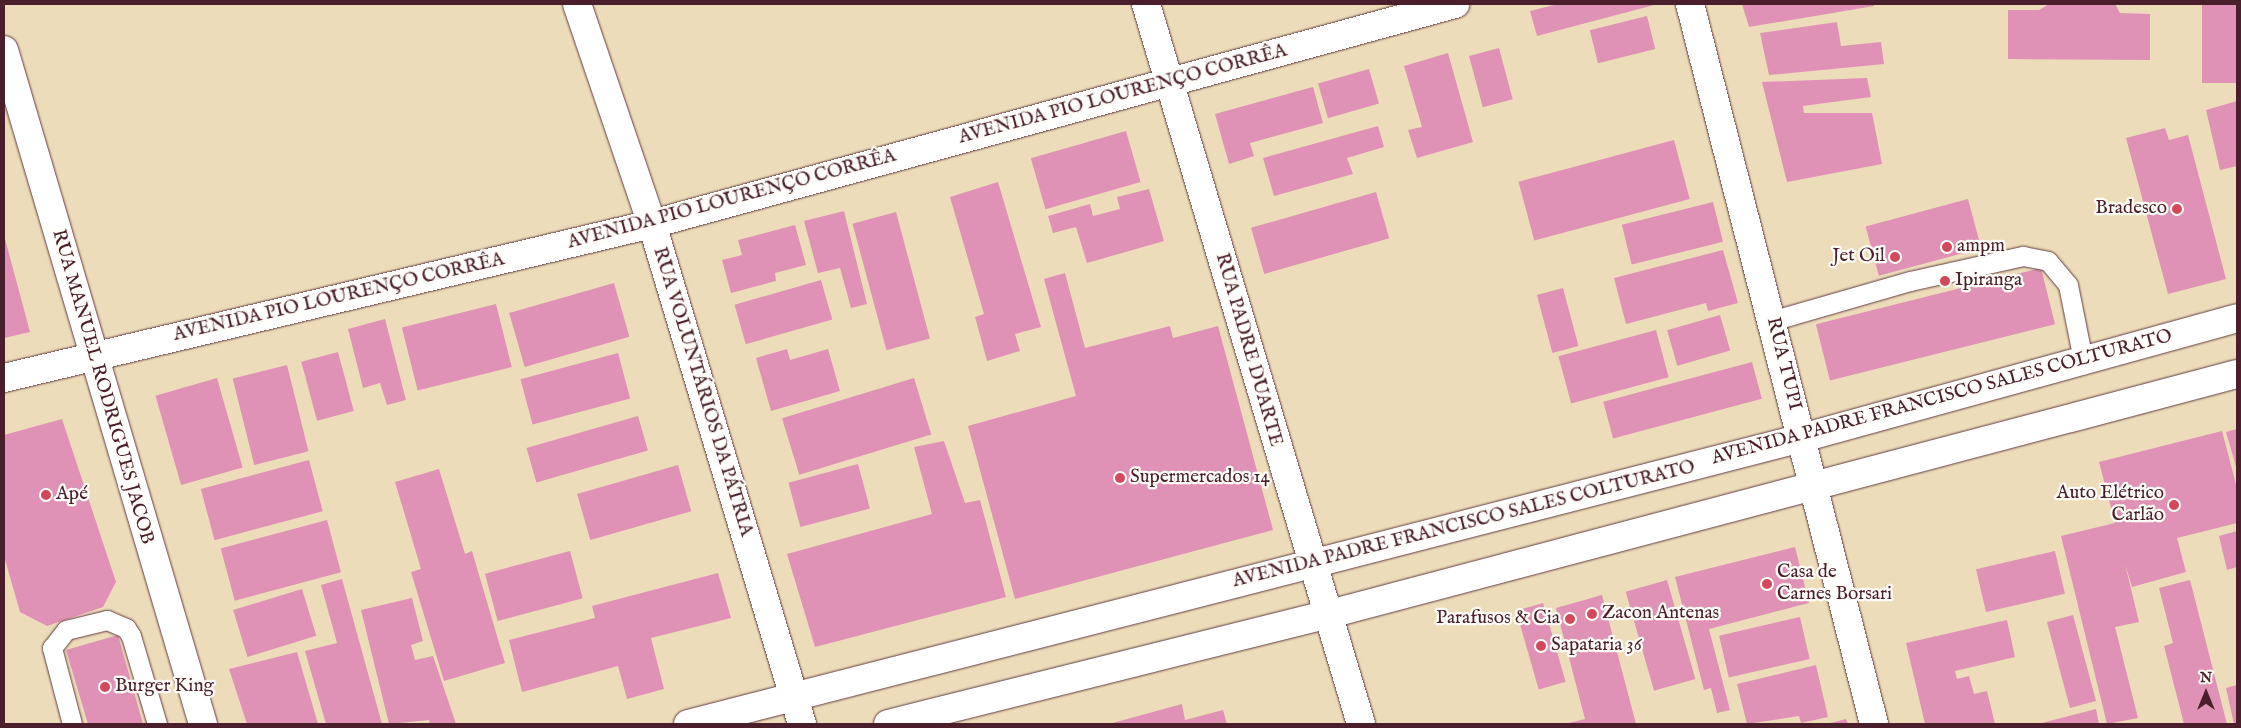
<!DOCTYPE html>
<meta charset="utf-8">
<style>
body{margin:0}
#map{position:relative;width:2241px;height:728px;overflow:hidden;background:#eddcb9;font-family:"IM FELL English",serif}
div>[style]{position:absolute}
.building>*{inset:0;background:#df92b5;transform-origin:0 0}
.roads{filter:drop-shadow(0 0 1px #623b40) drop-shadow(0 0 1px #623b40)}
.service>*{height:19px;margin:-9.5px;padding:0 9.5px;transform-origin:9.5px;border-radius:9.5px;background:#fff}
.minor>*{height:28px;margin:-14px;padding:0 14px;transform-origin:14px;border-radius:14px;background:#fff}
.secondary>*{height:28px;margin:-14px;padding:0 14px;transform-origin:14px;border-radius:14px;background:#fff}
.dots>*{width:14px;height:14px;translate:-50% -50%;box-sizing:border-box;border:2px solid #fdfcf7;border-radius:50%}
span{translate:-50% -50%;white-space:nowrap;text-align:center;line-height:1.15;-webkit-text-stroke:4.5px #fdfcf7;paint-order:stroke}
.street-label{font-size:19px;color:#4a1f2b}
.poi-label{font-size:19px;color:#4a1f2b}
.right{translate:-100% -50%;text-align:right}
.left{translate:0 -50%;text-align:left}
.frame{position:absolute;inset:0;border:5px solid #4a1f2b;pointer-events:none}
.north{position:absolute;left:2181px;top:668px;width:50px;height:50px;-webkit-text-stroke:4px #fdfcf7;paint-order:stroke;rotate:0deg;font-size:14px;font-weight:700;line-height:20px;text-align:center;color:#4a1f2b}
.north::after{content:'';display:block;margin:auto;width:18px;height:22px;background:#4a1f2b;clip-path:polygon(50% 0,100% 100%,50% 72%,0 100%)}
</style>
<div id="map">
<div class="building">
<i style="clip-path:polygon(1558px 4px,1658px 4px,1537px 36px,1530px 11px)"></i>
<i style="clip-path:polygon(1742px 4px,1874px 4px,1874px 6px,1749px 27px)"></i>
<i style="clip-path:polygon(2049px 4px,2115px 4px,2120px 13px,2150px 14px,2150px 60px,2008px 59px,2008px 10px,2039px 10px)"></i>
<i style="left:2202px;top:4px;width:35px;height:79px"></i>
<i style="left:1647px;top:16px;width:34px;height:59px;rotate:76deg"></i>
<i style="clip-path:polygon(1837px 22px,1841px 46px,1881px 42px,1884px 64px,1769px 75px,1760px 33px)"></i>
<i style="left:1499px;top:48px;width:53px;height:31px;rotate:75deg"></i>
<i style="clip-path:polygon(1448px 53px,1473px 142px,1417px 158px,1408px 130px,1422px 127px,1404px 66px)"></i>
<i style="left:1369px;top:69px;width:36px;height:53px;rotate:74deg"></i>
<i style="clip-path:polygon(1867px 78px,1871px 97px,1803px 106px,1804px 113px,1872px 113px,1882px 164px,1787px 182px,1762px 82px)"></i>
<i style="clip-path:polygon(1313px 87px,1323px 123px,1250px 143px,1254px 156px,1229px 164px,1215px 114px)"></i>
<i style="clip-path:polygon(2237px 101px,2237px 166px,2220px 170px,2206px 110px)"></i>
<i style="clip-path:polygon(1378px 126px,1384px 147px,1347px 158px,1353px 174px,1274px 196px,1263px 158px)"></i>
<i style="clip-path:polygon(2165px 128px,2169px 140px,2188px 135px,2226px 279px,2168px 294px,2126px 138px)"></i>
<i style="left:1126px;top:131px;width:53px;height:99px;rotate:74deg"></i>
<i style="left:1674px;top:140px;width:61px;height:161px;rotate:75deg"></i>
<i style="clip-path:polygon(998px 182px,1041px 327px,1015px 334px,1020px 351px,987px 361px,975px 317px,984px 314px,950px 197px)"></i>
<i style="clip-path:polygon(1149px 189px,1164px 241px,1087px 263px,1076px 227px,1053px 233px,1048px 216px,1090px 204px,1093px 216px,1120px 209px,1117px 197px)"></i>
<i style="left:1376px;top:192px;width:48px;height:130px;rotate:74deg"></i>
<i style="left:1968px;top:199px;width:51px;height:106px;rotate:75deg"></i>
<i style="left:1713px;top:202px;width:41px;height:94px;rotate:76deg"></i>
<i style="clip-path:polygon(844px 211px,867px 304px,851px 308px,840px 268px,818px 273px,804px 221px)"></i>
<i style="left:896px;top:212px;width:131px;height:45px;rotate:75deg"></i>
<i style="clip-path:polygon(795px 225px,806px 265px,775px 273px,776px 281px,731px 293px,722px 260px,742px 255px,738px 240px)"></i>
<i style="clip-path:polygon(4px 235px,30px 332px,4px 338px)"></i>
<i style="clip-path:polygon(1723px 250px,1738px 303px,1708px 311px,1706px 303px,1626px 324px,1614px 278px)"></i>
<i style="left:2041px;top:268px;width:58px;height:232px;rotate:76deg"></i>
<i style="clip-path:polygon(1065px 273px,1085px 348px,1170px 326px,1173px 338px,1218px 326px,1273px 530px,1015px 599px,968px 426px,1076px 396px,1044px 279px)"></i>
<i style="left:821px;top:280px;width:41px;height:90px;rotate:74deg"></i>
<i style="left:614px;top:283px;width:56px;height:109px;rotate:74deg"></i>
<i style="left:1563px;top:288px;width:60px;height:27px;rotate:75deg"></i>
<i style="left:496px;top:304px;width:65px;height:97px;rotate:76deg"></i>
<i style="left:1720px;top:315px;width:37px;height:55px;rotate:74deg"></i>
<i style="clip-path:polygon(385px 319px,406px 400px,387px 405px,380px 383px,363px 388px,348px 329px)"></i>
<i style="left:1656px;top:330px;width:49px;height:101px;rotate:75deg"></i>
<i style="clip-path:polygon(787px 349px,790px 360px,828px 349px,840px 391px,771px 411px,756px 358px)"></i>
<i style="left:338px;top:352px;width:61px;height:38px;rotate:75deg"></i>
<i style="left:618px;top:353px;width:47px;height:101px;rotate:75deg"></i>
<i style="left:1752px;top:362px;width:38px;height:154px;rotate:75deg"></i>
<i style="left:287px;top:365px;width:89px;height:56px;rotate:76deg"></i>
<i style="left:217px;top:378px;width:93px;height:64px;rotate:74deg"></i>
<i style="left:914px;top:378px;width:59px;height:138px;rotate:73deg"></i>
<i style="left:638px;top:416px;width:36px;height:116px;rotate:74deg"></i>
<i style="clip-path:polygon(62px 419px,116px 582px,103px 607px,47px 626px,20px 612px,4px 556px,4px 435px)"></i>
<i style="clip-path:polygon(2237px 429px,2237px 470px,2226px 432px)"></i>
<i style="clip-path:polygon(2222px 431px,2237px 488px,2237px 523px,2177px 538px,2186px 572px,2132px 587px,2125px 564px,2139px 622px,2115px 627px,2138px 718px,2107px 724px,2061px 536px,2115px 523px,2099px 462px)"></i>
<i style="clip-path:polygon(944px 441px,965px 503px,980px 500px,1006px 597px,815px 647px,787px 554px,932px 514px,914px 447px)"></i>
<i style="left:309px;top:460px;width:53px;height:112px;rotate:75deg"></i>
<i style="left:858px;top:464px;width:46px;height:72px;rotate:75deg"></i>
<i style="left:678px;top:465px;width:48px;height:105px;rotate:74deg"></i>
<i style="clip-path:polygon(439px 469px,465px 554px,472px 551px,505px 663px,444px 681px,411px 572px,421px 569px,395px 482px)"></i>
<i style="left:327px;top:520px;width:54px;height:110px;rotate:75deg"></i>
<i style="clip-path:polygon(2237px 531px,2237px 567px,2227px 570px,2219px 536px)"></i>
<i style="clip-path:polygon(1795px 547px,1809px 603px,1709px 629px,1730px 710px,1717px 713px,1711px 688px,1704px 690px,1675px 577px)"></i>
<i style="left:570px;top:551px;width:49px;height:88px;rotate:75deg"></i>
<i style="left:2055px;top:551px;width:44px;height:81px;rotate:77deg"></i>
<i style="clip-path:polygon(718px 573px,731px 618px,651px 638px,664px 689px,627px 699px,618px 666px,522px 692px,509px 640px,595px 618px,592px 606px)"></i>
<i style="clip-path:polygon(342px 579px,382px 724px,326px 724px,305px 651px,337px 643px,321px 585px)"></i>
<i style="left:1667px;top:580px;width:103px;height:43px;rotate:74deg"></i>
<i style="clip-path:polygon(2190px 580px,2227px 724px,2184px 724px,2164px 646px,2173px 643px,2159px 588px)"></i>
<i style="left:302px;top:589px;width:49px;height:72px;rotate:73deg"></i>
<i style="clip-path:polygon(1602px 595px,1636px 724px,1565px 724px,1585px 719px,1556px 608px)"></i>
<i style="clip-path:polygon(412px 598px,423px 641px,411px 645px,415px 660px,433px 656px,456px 724px,430px 724px,429px 720px,389px 724px,361px 610px)"></i>
<i style="left:1543px;top:603px;width:82px;height:28px;rotate:74deg"></i>
<i style="left:2073px;top:615px;width:89px;height:27px;rotate:75deg"></i>
<i style="left:1800px;top:617px;width:43px;height:83px;rotate:77deg"></i>
<i style="clip-path:polygon(2007px 620px,2015px 657px,1955px 671px,1957px 679px,1969px 676px,1974px 694px,1987px 691px,1995px 724px,1925px 724px,1906px 643px)"></i>
<i style="clip-path:polygon(118px 635px,143px 724px,88px 724px,66px 650px)"></i>
<i style="clip-path:polygon(297px 652px,318px 724px,247px 724px,229px 669px)"></i>
<i style="clip-path:polygon(1816px 665px,1828px 717px,1801px 723px,1799px 716px,1747px 724px,1737px 684px)"></i>
<i style="clip-path:polygon(2237px 685px,2237px 724px,2234px 724px,2226px 688px)"></i>
<i style="clip-path:polygon(1182px 704px,1185px 720px,1223px 710px,1227px 724px,1109px 724px)"></i>
<i style="clip-path:polygon(2096px 709px,2099px 724px,2038px 724px)"></i>
<i style="clip-path:polygon(1846px 719px,1848px 724px,1826px 724px)"></i>
</div>
<div class="roads">
<div class="service">
<i style="left:1771px;top:321px;width:145px;rotate:-16.1deg"></i>
<i style="left:1910px;top:281px;width:116px;rotate:-12.5deg"></i>
<i style="left:2023px;top:256px;width:25px;rotate:11deg"></i>
<i style="left:2048px;top:261px;width:31px;rotate:50deg"></i>
<i style="left:2068px;top:285px;width:76px;rotate:78.7deg"></i>
<i style="left:72px;top:724px;width:79px;rotate:-104.7deg"></i>
<i style="left:52px;top:648px;width:23px;rotate:-52deg"></i>
<i style="left:66px;top:630px;width:42px;rotate:-13.7deg"></i>
<i style="left:107px;top:620px;width:21px;rotate:23deg"></i>
<i style="left:126px;top:628px;width:9px;rotate:58deg"></i>
<i style="left:131px;top:636px;width:92px;rotate:73.5deg"></i>
</div>
<div class="minor">
<i style="left:577px;top:4px;width:232px;rotate:71.2deg"></i>
<i style="left:652px;top:224px;width:522px;rotate:73.3deg"></i>
<i style="left:1146px;top:4px;width:751px;rotate:73.37deg"></i>
<i style="left:1690px;top:4px;width:743px;rotate:75.66deg"></i>
<i style="left:4px;top:50px;width:703px;rotate:73.55deg"></i>
<i style="left:4px;top:378px;width:666px;rotate:-13.37deg"></i>
<i style="left:652px;top:224px;width:833px;rotate:-15.32deg"></i>
</div>
<div class="secondary">
<i style="left:688px;top:724px;width:1150px;rotate:-14.4deg"></i>
<i style="left:1802px;top:438px;width:451px;rotate:-15.4deg"></i>
<i style="left:888px;top:724px;width:451px;rotate:-14deg"></i>
<i style="left:1326px;top:615px;width:942px;rotate:-14.82deg"></i>
</div>
</div>
<div class="dots">
<i style="left:2177px;top:209px;background:#d1495b"></i>
<i style="left:1947px;top:247px;background:#d1495b"></i>
<i style="left:1895px;top:257px;background:#d1495b"></i>
<i style="left:1945px;top:281px;background:#d1495b"></i>
<i style="left:1120px;top:478px;background:#d1495b"></i>
<i style="left:46px;top:495px;background:#d1495b"></i>
<i style="left:2174px;top:505px;background:#d1495b"></i>
<i style="left:1767px;top:584px;background:#d1495b"></i>
<i style="left:1592px;top:614px;background:#d1495b"></i>
<i style="left:1570px;top:619px;background:#d1495b"></i>
<i style="left:1541px;top:646px;background:#d1495b"></i>
<i style="left:105px;top:687px;background:#d1495b"></i>
</div>
<div class="street-label">
<span style="left:1123px;top:95px;rotate:-15deg">AVENIDA PIO LOURENÇO CORRÊA</span>
<span style="left:732px;top:200px;rotate:-15deg">AVENIDA PIO LOURENÇO CORRÊA</span>
<span style="left:339px;top:298px;rotate:-13deg">AVENIDA PIO LOURENÇO CORRÊA</span>
<span style="left:1248px;top:350px;rotate:74deg">RUA PADRE DUARTE</span>
<span style="left:1783px;top:364px;rotate:76deg">RUA TUPI</span>
<span style="left:102px;top:387px;rotate:74deg">RUA MANUEL RODRIGUES JACOB</span>
<span style="left:702px;top:392px;rotate:73deg">RUA VOLUNTÁRIOS DA PÁTRIA</span>
<span style="left:1942px;top:398px;rotate:-15deg">AVENIDA PADRE FRANCISCO SALES COLTURATO</span>
<span style="left:1464px;top:525px;rotate:-14deg">AVENIDA PADRE FRANCISCO SALES COLTURATO</span>
</div>
<div class="poi-label">
<span class="right" style="left:2167px;top:209px">Bradesco</span>
<span class="left" style="left:1957px;top:247px">ampm</span>
<span class="right" style="left:1885px;top:257px">Jet Oil</span>
<span class="left" style="left:1955px;top:281px">Ipiranga</span>
<span class="left" style="left:1130px;top:478px">Supermercados 14</span>
<span class="right" style="left:2164px;top:505px">Auto Elétrico<br>Carlão</span>
<span class="left" style="left:56px;top:495px">Apé</span>
<span class="left" style="left:1777px;top:584px">Casa de<br>Carnes Borsari</span>
<span class="left" style="left:1602px;top:614px">Zacon Antenas</span>
<span class="right" style="left:1560px;top:619px">Parafusos &amp; Cia</span>
<span class="left" style="left:1551px;top:646px">Sapataria 36</span>
<span class="left" style="left:115px;top:687px">Burger King</span>
</div>
<div class="frame"></div>
<div class="north">N</div>
</div>
